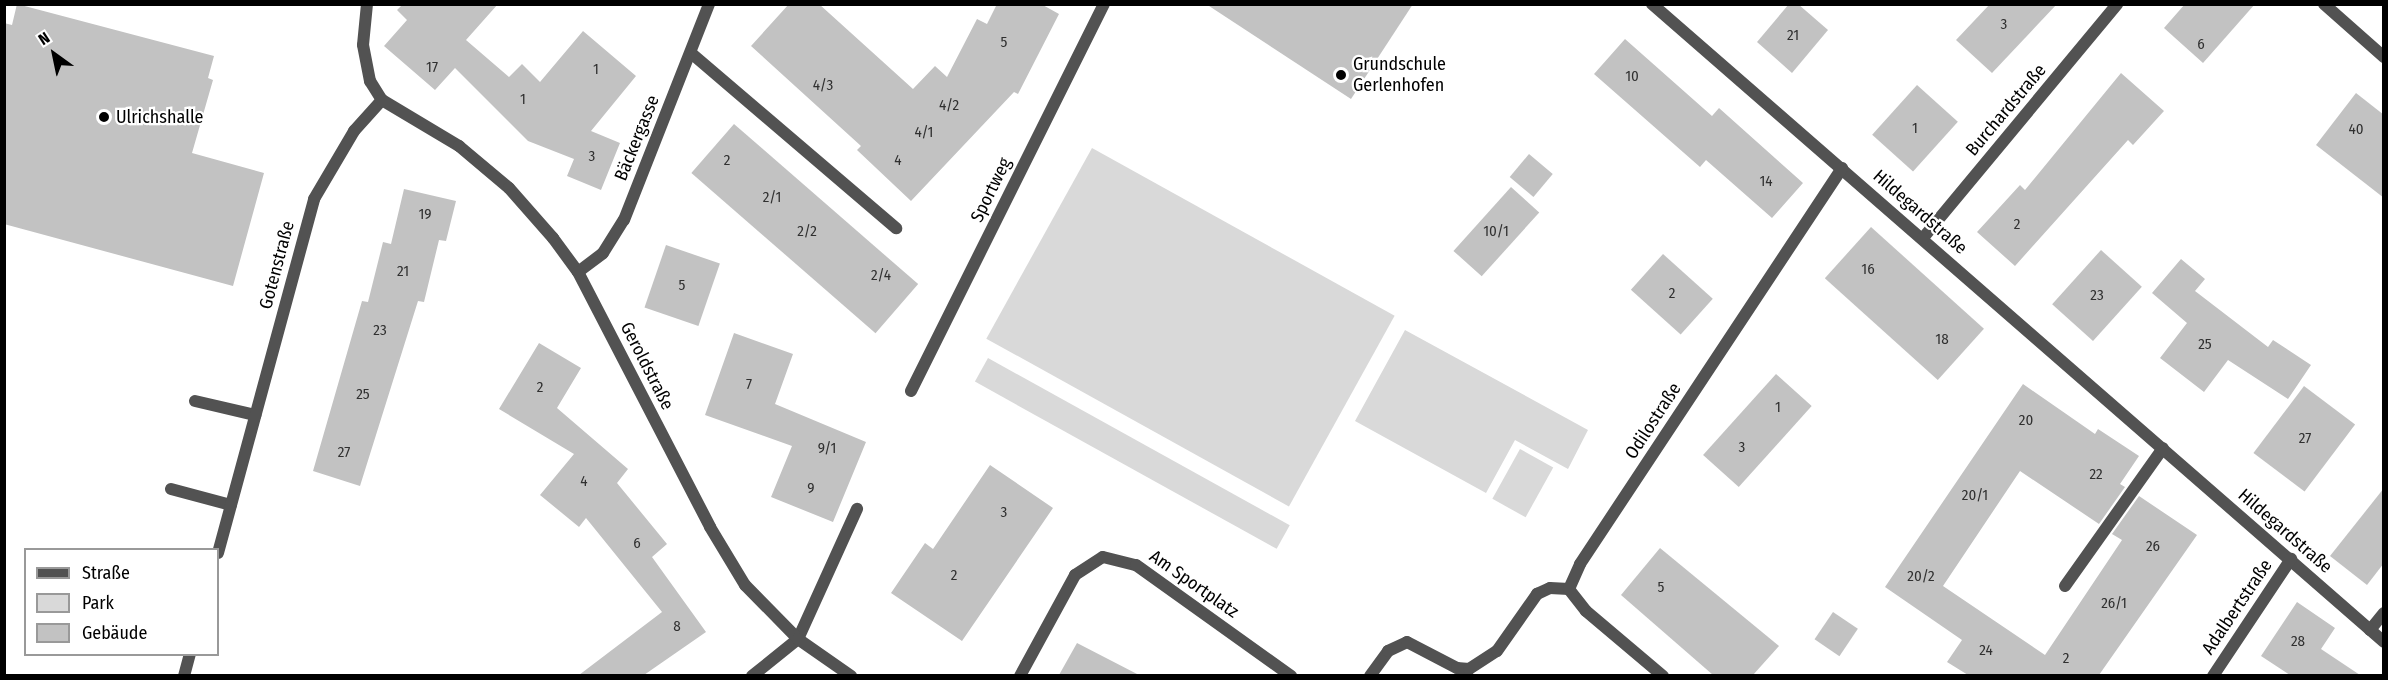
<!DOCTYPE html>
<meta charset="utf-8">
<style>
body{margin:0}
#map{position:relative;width:2388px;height:680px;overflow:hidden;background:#fff;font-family:"Fira Sans Condensed",sans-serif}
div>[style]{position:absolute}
.green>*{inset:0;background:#d9d9d9;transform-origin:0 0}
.building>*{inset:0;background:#c2c2c2;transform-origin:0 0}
.service>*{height:12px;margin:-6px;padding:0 6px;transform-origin:6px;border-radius:6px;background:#525252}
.minor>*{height:12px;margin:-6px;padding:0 6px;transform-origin:6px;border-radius:6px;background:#525252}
.tertiary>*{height:12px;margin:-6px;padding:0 6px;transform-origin:6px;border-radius:6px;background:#525252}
.dots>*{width:16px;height:16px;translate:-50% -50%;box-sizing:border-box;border:3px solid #fff;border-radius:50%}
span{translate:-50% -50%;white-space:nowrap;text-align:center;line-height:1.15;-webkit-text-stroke:4.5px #fff;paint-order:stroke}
.number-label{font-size:15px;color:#303030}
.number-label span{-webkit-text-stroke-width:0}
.poi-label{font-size:18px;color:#000}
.left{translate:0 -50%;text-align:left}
.street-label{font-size:18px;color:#000}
.frame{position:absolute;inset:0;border:6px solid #000;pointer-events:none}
.legend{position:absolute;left:24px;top:548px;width:195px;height:108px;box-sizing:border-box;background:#fff;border:2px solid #999;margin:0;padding:8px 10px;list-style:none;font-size:18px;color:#000}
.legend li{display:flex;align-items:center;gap:12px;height:30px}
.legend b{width:30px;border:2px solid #999}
.north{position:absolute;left:24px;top:24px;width:60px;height:60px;-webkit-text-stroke:4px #fff;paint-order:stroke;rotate:327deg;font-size:16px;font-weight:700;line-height:24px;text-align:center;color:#000}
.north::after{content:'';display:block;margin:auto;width:21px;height:27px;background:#000;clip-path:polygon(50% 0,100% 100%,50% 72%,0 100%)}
</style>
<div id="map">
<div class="green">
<i style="left:1092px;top:148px;width:346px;height:218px;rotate:29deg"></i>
<i style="clip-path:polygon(1405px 330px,1588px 430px,1568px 469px,1515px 440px,1486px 493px,1355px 421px)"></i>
<i style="left:988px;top:358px;width:345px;height:27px;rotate:29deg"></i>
<i style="left:1520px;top:449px;width:38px;height:57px;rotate:29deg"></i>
</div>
<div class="building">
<i style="clip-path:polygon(17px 4px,214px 56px,208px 78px,213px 80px,192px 153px,264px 173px,233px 286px,4px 224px,4px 23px,12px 25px)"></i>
<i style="clip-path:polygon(403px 4px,498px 4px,466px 40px,509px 77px,522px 64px,540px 82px,583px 31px,636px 76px,591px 131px,620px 143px,601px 190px,567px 176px,574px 159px,528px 141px,455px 68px,435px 90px,384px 46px,407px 20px,397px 10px)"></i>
<i style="clip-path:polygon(789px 4px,819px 4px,913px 89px,935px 66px,947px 77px,977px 19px,987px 24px,997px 4px,1041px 4px,1059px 14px,1018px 94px,1014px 92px,911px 201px,857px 150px,861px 146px,751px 46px)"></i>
<i style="clip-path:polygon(1206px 4px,1413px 4px,1351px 99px)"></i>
<i style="clip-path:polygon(1789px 4px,1798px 4px,1828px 30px,1792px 73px,1757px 42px)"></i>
<i style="clip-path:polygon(1990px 4px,2057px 4px,1992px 73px,1956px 40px)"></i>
<i style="clip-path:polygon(2185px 4px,2255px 4px,2203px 63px,2164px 28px)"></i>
<i style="clip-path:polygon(1625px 39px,1712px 116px,1719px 108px,1803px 183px,1772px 218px,1706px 160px,1700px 167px,1594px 74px)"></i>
<i style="clip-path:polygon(2121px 73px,2164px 111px,2133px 145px,2128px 140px,2015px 266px,1977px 232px,2020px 185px,2025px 190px)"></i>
<i style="left:1917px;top:85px;width:55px;height:67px;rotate:42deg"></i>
<i style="clip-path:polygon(2356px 93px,2384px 115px,2384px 198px,2316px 145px)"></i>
<i style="left:734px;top:124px;width:244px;height:65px;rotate:41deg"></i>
<i style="left:1529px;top:154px;width:31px;height:30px;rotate:40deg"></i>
<i style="left:1511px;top:187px;width:38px;height:86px;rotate:42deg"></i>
<i style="clip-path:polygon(404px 189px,456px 201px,446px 241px,439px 240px,424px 302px,418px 301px,360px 486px,313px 471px,362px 301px,368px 302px,383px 242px,391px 244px)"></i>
<i style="left:1871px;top:227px;width:152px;height:69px;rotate:42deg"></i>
<i style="left:666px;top:245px;width:57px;height:66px;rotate:19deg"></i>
<i style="left:2101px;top:250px;width:55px;height:73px;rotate:42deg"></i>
<i style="left:1663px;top:254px;width:67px;height:48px;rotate:42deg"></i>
<i style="clip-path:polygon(2181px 259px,2205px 279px,2195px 291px,2268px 347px,2273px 340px,2311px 365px,2288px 399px,2228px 360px,2204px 392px,2160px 358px,2187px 323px,2152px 293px)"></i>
<i style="clip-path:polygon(734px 333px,793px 354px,775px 404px,866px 442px,833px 522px,771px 497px,792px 446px,705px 415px)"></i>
<i style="clip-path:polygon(539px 343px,581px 368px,557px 408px,628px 469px,617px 483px,667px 544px,652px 557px,706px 632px,644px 675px,579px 675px,662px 612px,586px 518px,579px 527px,540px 495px,574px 454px,499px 409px)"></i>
<i style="left:1776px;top:374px;width:48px;height:109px;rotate:42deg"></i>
<i style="clip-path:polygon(2023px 384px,2095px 434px,2098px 429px,2139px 456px,2120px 484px,2125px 487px,2099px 524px,2020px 471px,1943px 586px,2045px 655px,2122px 540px,2112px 534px,2139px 496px,2197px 535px,2099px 675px,1968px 675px,1947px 662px,1962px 640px,1885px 587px)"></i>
<i style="left:2304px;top:386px;width:64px;height:84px;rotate:37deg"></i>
<i style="clip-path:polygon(990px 465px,1053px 508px,962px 641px,891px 593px,925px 543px,933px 549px)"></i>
<i style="clip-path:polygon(2384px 488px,2384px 563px,2367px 585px,2330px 556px)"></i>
<i style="clip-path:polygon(1660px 548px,1779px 646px,1753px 675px,1713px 675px,1621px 595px)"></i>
<i style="clip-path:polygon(2297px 602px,2335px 628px,2321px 649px,2360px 675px,2290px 675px,2261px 656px)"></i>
<i style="left:1833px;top:612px;width:30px;height:33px;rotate:34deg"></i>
<i style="clip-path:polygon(1077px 643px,1139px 675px,1059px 675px)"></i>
</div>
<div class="service">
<i style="left:691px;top:53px;width:270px;rotate:40.5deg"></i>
<i style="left:195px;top:401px;width:62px;rotate:13.1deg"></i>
<i style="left:171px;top:489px;width:62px;rotate:14.9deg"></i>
<i style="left:2065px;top:586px;width:169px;rotate:-54.6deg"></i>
<i style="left:2370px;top:630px;width:22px;rotate:-51deg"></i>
<i style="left:1020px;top:676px;width:115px;rotate:-61.4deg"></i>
<i style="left:1075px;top:575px;width:33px;rotate:-33deg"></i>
<i style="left:1103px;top:557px;width:34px;rotate:14deg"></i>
<i style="left:1136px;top:565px;width:191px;rotate:35.6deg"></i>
<i style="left:1370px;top:676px;width:31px;rotate:-54deg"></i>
<i style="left:1388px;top:651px;width:21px;rotate:-25deg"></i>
<i style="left:1407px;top:642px;width:56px;rotate:27.5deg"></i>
<i style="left:1457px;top:668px;width:12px;rotate:5deg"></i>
<i style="left:1469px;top:669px;width:33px;rotate:-33deg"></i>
<i style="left:1497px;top:651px;width:70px;rotate:-54.9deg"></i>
<i style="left:1537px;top:594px;width:14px;rotate:-25deg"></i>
<i style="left:1550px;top:588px;width:19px;rotate:3deg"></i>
</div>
<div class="minor">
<i style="left:1652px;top:4px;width:971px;rotate:41.07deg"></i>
<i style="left:2324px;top:4px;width:80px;rotate:41.5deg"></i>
<i style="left:1923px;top:238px;width:304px;rotate:-50.3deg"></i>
<i style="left:578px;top:272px;width:31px;rotate:-37deg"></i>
<i style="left:603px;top:253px;width:39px;rotate:-58deg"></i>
<i style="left:624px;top:220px;width:232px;rotate:-68.5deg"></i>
<i style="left:911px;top:391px;width:432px;rotate:-63.5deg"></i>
<i style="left:218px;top:553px;width:367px;rotate:-74.8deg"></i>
<i style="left:314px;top:199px;width:79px;rotate:-59.5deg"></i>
<i style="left:354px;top:131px;width:42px;rotate:-47.9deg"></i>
<i style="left:184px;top:676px;width:23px;rotate:-75deg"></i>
<i style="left:752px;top:676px;width:59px;rotate:-38.8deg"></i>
<i style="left:798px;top:639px;width:143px;rotate:-65.6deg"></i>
<i style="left:1663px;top:676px;width:101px;rotate:-139.8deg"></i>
<i style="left:1586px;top:611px;width:28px;rotate:-128deg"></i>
<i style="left:1569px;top:589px;width:27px;rotate:-66deg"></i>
<i style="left:1580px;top:564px;width:475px;rotate:-56.5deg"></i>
<i style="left:2213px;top:676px;width:141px;rotate:-56.3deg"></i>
</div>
<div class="tertiary">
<i style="left:367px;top:4px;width:41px;rotate:95.6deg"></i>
<i style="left:363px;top:45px;width:37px;rotate:79deg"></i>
<i style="left:370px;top:81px;width:22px;rotate:58deg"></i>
<i style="left:382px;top:100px;width:90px;rotate:30.9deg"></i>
<i style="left:459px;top:146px;width:65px;rotate:40deg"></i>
<i style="left:509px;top:188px;width:67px;rotate:48.7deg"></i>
<i style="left:553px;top:238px;width:42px;rotate:53.7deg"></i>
<i style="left:578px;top:272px;width:287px;rotate:62.6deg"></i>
<i style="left:710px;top:527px;width:68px;rotate:58.9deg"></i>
<i style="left:745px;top:585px;width:76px;rotate:45.5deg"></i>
<i style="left:798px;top:639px;width:65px;rotate:34.9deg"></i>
</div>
<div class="dots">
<i style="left:1341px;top:75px;background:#000"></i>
<i style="left:104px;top:117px;background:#000"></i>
</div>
<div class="number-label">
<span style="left:2004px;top:25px">3</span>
<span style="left:1793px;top:36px">21</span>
<span style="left:1004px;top:43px">5</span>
<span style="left:2201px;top:45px">6</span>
<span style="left:432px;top:68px">17</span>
<span style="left:596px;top:70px">1</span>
<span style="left:1632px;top:77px">10</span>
<span style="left:823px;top:86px">4/3</span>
<span style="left:523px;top:100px">1</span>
<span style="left:949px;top:106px">4/2</span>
<span style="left:1915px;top:129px">1</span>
<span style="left:2356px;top:130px">40</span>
<span style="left:924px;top:133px">4/1</span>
<span style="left:592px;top:157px">3</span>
<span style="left:727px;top:161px">2</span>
<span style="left:898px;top:161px">4</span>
<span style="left:1766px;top:182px">14</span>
<span style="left:772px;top:198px">2/1</span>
<span style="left:425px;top:215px">19</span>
<span style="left:2017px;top:225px">2</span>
<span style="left:807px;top:232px">2/2</span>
<span style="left:1496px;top:232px">10/1</span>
<span style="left:1868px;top:270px">16</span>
<span style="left:403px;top:272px">21</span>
<span style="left:881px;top:276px">2/4</span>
<span style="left:682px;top:286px">5</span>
<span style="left:1672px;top:294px">2</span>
<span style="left:2097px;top:296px">23</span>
<span style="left:380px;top:331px">23</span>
<span style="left:1942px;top:340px">18</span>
<span style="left:2205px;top:345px">25</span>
<span style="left:749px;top:385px">7</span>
<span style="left:540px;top:388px">2</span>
<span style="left:363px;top:395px">25</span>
<span style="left:1778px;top:408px">1</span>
<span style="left:2026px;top:421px">20</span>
<span style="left:2305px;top:439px">27</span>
<span style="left:1742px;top:448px">3</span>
<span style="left:827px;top:449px">9/1</span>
<span style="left:344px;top:453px">27</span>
<span style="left:2096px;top:475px">22</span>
<span style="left:584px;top:482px">4</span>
<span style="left:811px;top:489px">9</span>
<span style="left:1975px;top:496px">20/1</span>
<span style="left:1004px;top:513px">3</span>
<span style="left:637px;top:544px">6</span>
<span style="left:2153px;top:547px">26</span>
<span style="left:954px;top:576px">2</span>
<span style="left:1921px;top:577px">20/2</span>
<span style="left:1661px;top:588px">5</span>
<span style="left:2114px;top:604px">26/1</span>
<span style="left:677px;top:627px">8</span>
<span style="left:2298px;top:642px">28</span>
<span style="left:1986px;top:651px">24</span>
<span style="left:2066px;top:659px">2</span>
</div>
<div class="poi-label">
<span class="left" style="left:1353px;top:75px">Grundschule<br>Gerlenhofen</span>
<span class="left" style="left:116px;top:117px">Ulrichshalle</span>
</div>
<div class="street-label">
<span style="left:2006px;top:110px;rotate:-50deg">Burchardstraße</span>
<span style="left:637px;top:138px;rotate:-68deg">Bäckergasse</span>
<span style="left:991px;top:190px;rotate:-64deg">Sportweg</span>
<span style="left:1920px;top:212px;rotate:41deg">Hildegardstraße</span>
<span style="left:277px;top:265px;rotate:-75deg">Gotenstraße</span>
<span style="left:647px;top:366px;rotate:63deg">Geroldstraße</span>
<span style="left:1653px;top:421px;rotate:-57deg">Odilostraße</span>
<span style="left:2285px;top:531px;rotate:41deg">Hildegardstraße</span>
<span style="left:1194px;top:584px;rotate:35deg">Am Sportplatz</span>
<span style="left:2237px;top:607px;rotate:-56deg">Adalbertstraße</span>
</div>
<div class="frame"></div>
<ul class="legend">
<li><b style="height:8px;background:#525252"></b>Straße</li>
<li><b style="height:16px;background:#d9d9d9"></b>Park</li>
<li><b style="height:16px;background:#c2c2c2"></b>Gebäude</li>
</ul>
<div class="north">N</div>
</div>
